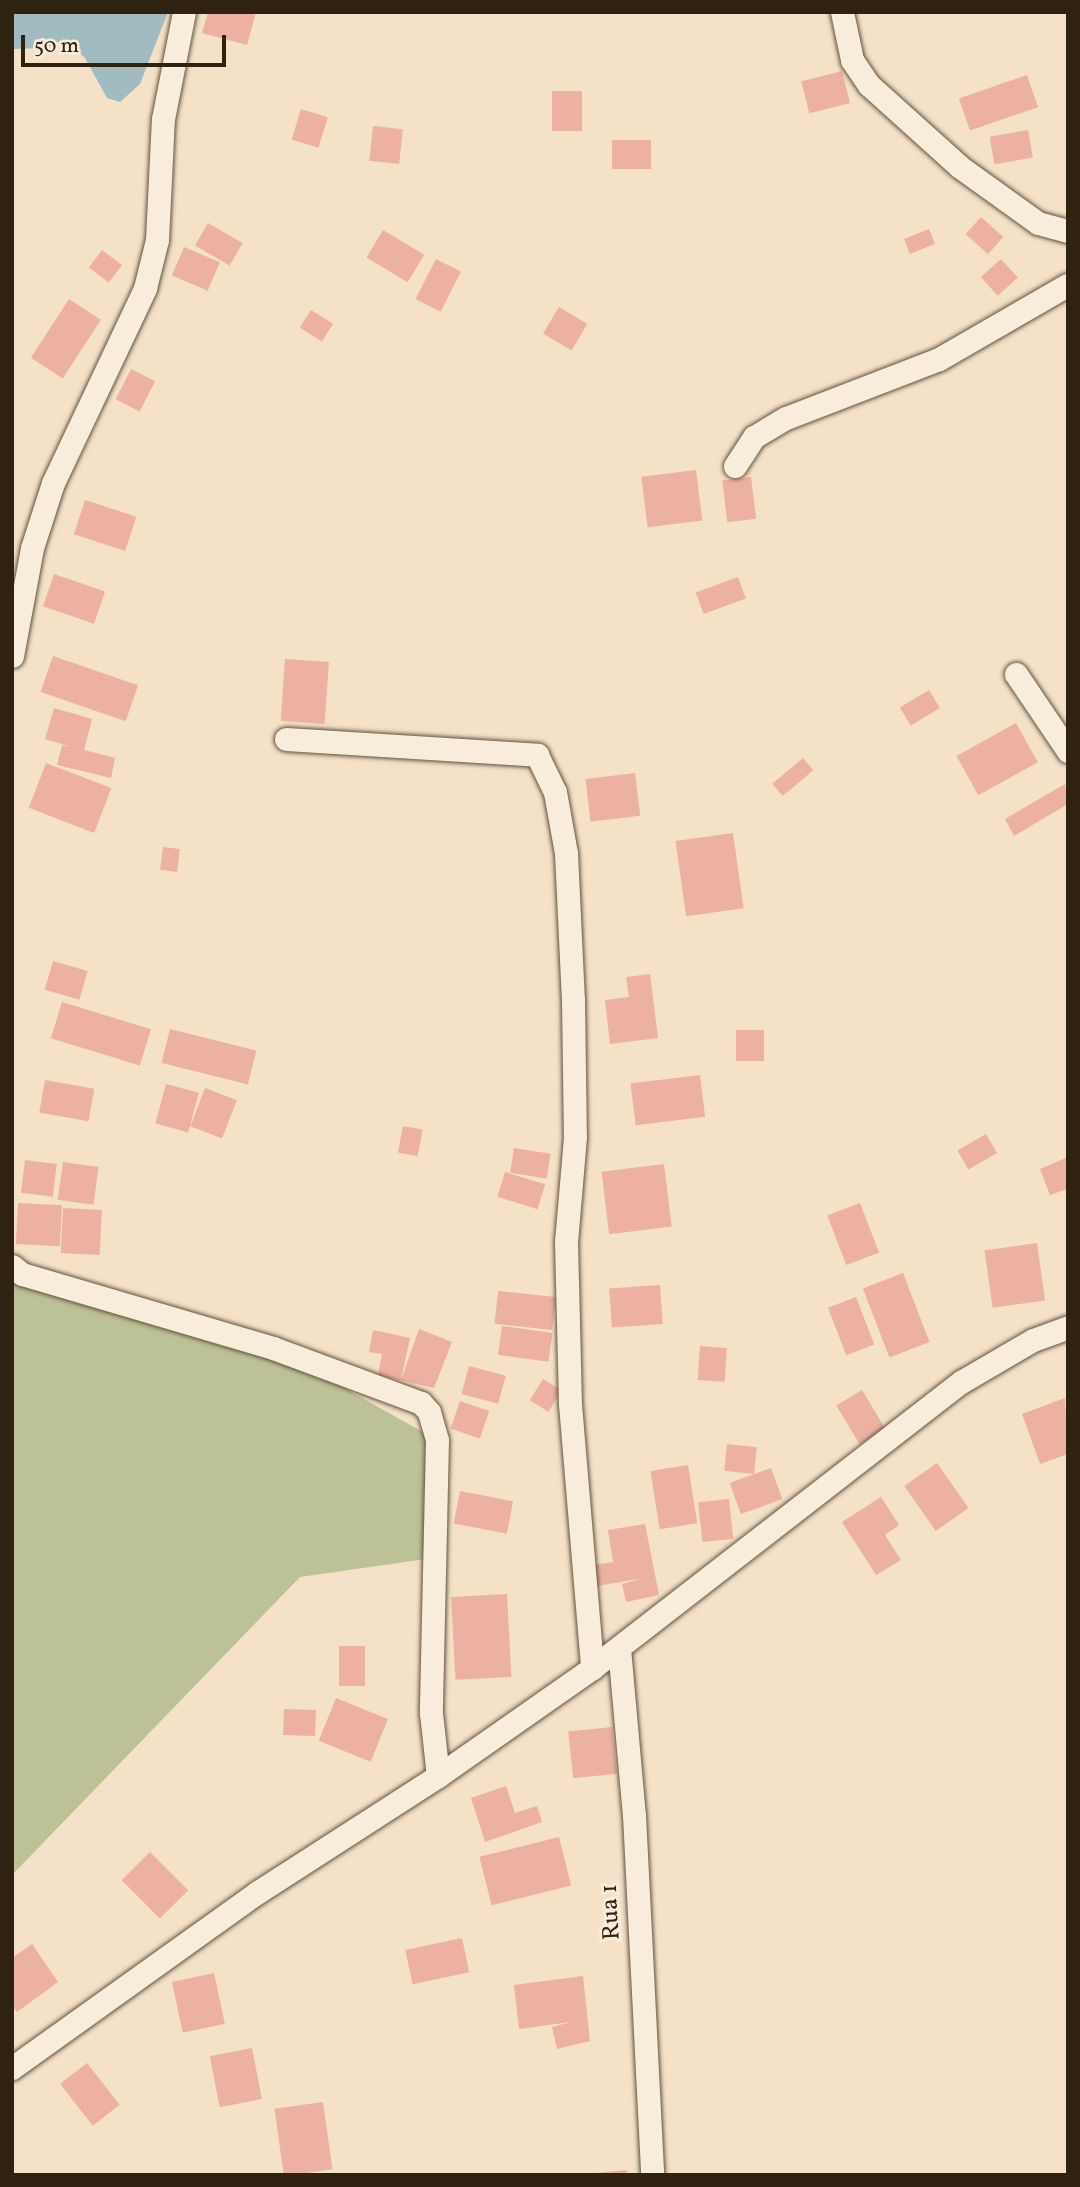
<!DOCTYPE html>
<style>
body{margin:0}
#map{position:relative;width:1080px;height:2187px;overflow:hidden;background:#f4e1c7;font-family:Vollkorn,serif}
div>[style]{position:absolute}
.green>*{inset:0;background:#bcc295}
.water>*{inset:0;background:#a1bbc0}
.building>*{inset:0;background:#ecb1a2;transform-origin:0 0}
.roads{filter:drop-shadow(0 0 2px #61523e) drop-shadow(0 0 2px #61523e)}
.minor>*{height:23px;margin:-11.5px;padding:0 11.5px;transform-origin:11.5px;border-radius:11.5px;background:#f8ecdb}
span{translate:-50% -50%;white-space:nowrap;text-align:center;line-height:1.15;-webkit-text-stroke:6px #f8ecdb;paint-order:stroke}
.street-label{font-size:24px;color:#302210}
.frame{position:absolute;inset:0;border:14px solid #302210;pointer-events:none}
.scale{position:absolute;left:21px;top:35px;width:205px;height:32px;box-sizing:border-box;border:4px solid #302210;border-top:0;padding-left:9px;font-size:21px;line-height:24px;white-space:nowrap;color:#302210;-webkit-text-stroke:5px #f8ecdb;paint-order:stroke}
</style>
<div id="map">
<div class="green">
<i style="clip-path:polygon(12px 1274px,273px 1348px,437px 1440px,433px 1558px,300px 1577px,12px 1875px)"></i>
</div>
<div class="water">
<i style="clip-path:polygon(12px 12px,168px 12px,140px 84px,120px 102px,107px 98px,85px 58px,72px 47px,58px 42px,46px 48px,12px 49px)"></i>
</div>
<div class="building">
<i style="clip-path:polygon(208px 12px,256px 12px,247px 45px,202px 33px)"></i>
<i style="left:842px;top:71px;width:33px;height:42px;rotate:76deg"></i>
<i style="left:1027px;top:75px;width:34px;height:72px;rotate:71deg"></i>
<i style="left:552px;top:91px;width:30px;height:40px"></i>
<i style="left:301px;top:109px;width:28px;height:32px;rotate:17deg"></i>
<i style="left:373px;top:126px;width:30px;height:35px;rotate:6deg"></i>
<i style="left:1028px;top:130px;width:28px;height:39px;rotate:80deg"></i>
<i style="left:612px;top:140px;width:39px;height:29px"></i>
<i style="left:981px;top:217px;width:30px;height:23px;rotate:42deg"></i>
<i style="left:208px;top:223px;width:40px;height:26px;rotate:30deg"></i>
<i style="left:929px;top:229px;width:16px;height:27px;rotate:68deg"></i>
<i style="left:383px;top:230px;width:48px;height:32px;rotate:31deg"></i>
<i style="left:184px;top:247px;width:39px;height:31px;rotate:23deg"></i>
<i style="left:102px;top:250px;width:25px;height:22px;rotate:37deg"></i>
<i style="left:436px;top:259px;width:28px;height:45px;rotate:27deg"></i>
<i style="left:1001px;top:259px;width:25px;height:27px;rotate:48deg"></i>
<i style="left:69px;top:299px;width:38px;height:70px;rotate:33deg"></i>
<i style="left:559px;top:307px;width:33px;height:31px;rotate:31deg"></i>
<i style="left:311px;top:310px;width:26px;height:21px;rotate:32deg"></i>
<i style="left:131px;top:369px;width:27px;height:34px;rotate:27deg"></i>
<i style="left:696px;top:470px;width:51px;height:55px;rotate:83deg"></i>
<i style="left:751px;top:477px;width:42px;height:29px;rotate:83deg"></i>
<i style="left:85px;top:500px;width:54px;height:36px;rotate:18deg"></i>
<i style="left:54px;top:574px;width:54px;height:34px;rotate:19deg"></i>
<i style="left:738px;top:577px;width:23px;height:45px;rotate:70deg"></i>
<i style="left:53px;top:656px;width:90px;height:38px;rotate:19deg"></i>
<i style="left:285px;top:659px;width:44px;height:62px;rotate:4deg"></i>
<i style="left:929px;top:690px;width:21px;height:34px;rotate:59deg"></i>
<i style="clip-path:polygon(54px 708px,92px 719px,84px 750px,115px 758px,111px 778px,57px 765px,62px 745px,72px 747px,45px 739px)"></i>
<i style="left:1016px;top:723px;width:45px;height:68px;rotate:61deg"></i>
<i style="left:803px;top:758px;width:16px;height:40px;rotate:50deg"></i>
<i style="left:46px;top:763px;width:70px;height:48px;rotate:21deg"></i>
<i style="left:635px;top:773px;width:43px;height:50px;rotate:83deg"></i>
<i style="clip-path:polygon(1065px 784px,1068px 804px,1014px 836px,1005px 819px)"></i>
<i style="left:733px;top:833px;width:76px;height:58px;rotate:82deg"></i>
<i style="left:163px;top:847px;width:17px;height:23px;rotate:7deg"></i>
<i style="left:53px;top:961px;width:36px;height:30px;rotate:16deg"></i>
<i style="clip-path:polygon(650px 974px,658px 1038px,610px 1044px,605px 1000px,629px 997px,626px 977px)"></i>
<i style="left:62px;top:1002px;width:93px;height:38px;rotate:17deg"></i>
<i style="left:170px;top:1029px;width:89px;height:35px;rotate:14deg"></i>
<i style="left:736px;top:1030px;width:28px;height:31px"></i>
<i style="left:700px;top:1075px;width:42px;height:70px;rotate:83deg"></i>
<i style="left:45px;top:1080px;width:50px;height:33px;rotate:10deg"></i>
<i style="left:166px;top:1084px;width:34px;height:41px;rotate:15deg"></i>
<i style="left:205px;top:1088px;width:34px;height:41px;rotate:21deg"></i>
<i style="left:403px;top:1126px;width:20px;height:27px;rotate:11deg"></i>
<i style="left:986px;top:1134px;width:22px;height:33px;rotate:60deg"></i>
<i style="left:514px;top:1148px;width:37px;height:25px;rotate:9deg"></i>
<i style="clip-path:polygon(1068px 1157px,1068px 1189px,1050px 1195px,1040px 1169px)"></i>
<i style="left:25px;top:1160px;width:32px;height:33px;rotate:7deg"></i>
<i style="left:63px;top:1162px;width:36px;height:38px;rotate:8deg"></i>
<i style="left:664px;top:1164px;width:63px;height:63px;rotate:83deg"></i>
<i style="left:505px;top:1172px;width:42px;height:26px;rotate:17deg"></i>
<i style="left:18px;top:1203px;width:44px;height:41px;rotate:3deg"></i>
<i style="left:860px;top:1203px;width:53px;height:35px;rotate:69deg"></i>
<i style="left:63px;top:1208px;width:39px;height:45px;rotate:3deg"></i>
<i style="left:1037px;top:1243px;width:58px;height:53px;rotate:82deg"></i>
<i style="left:903px;top:1273px;width:74px;height:43px;rotate:69deg"></i>
<i style="left:660px;top:1285px;width:39px;height:51px;rotate:86deg"></i>
<i style="left:498px;top:1291px;width:58px;height:33px;rotate:6deg"></i>
<i style="left:856px;top:1297px;width:51px;height:30px;rotate:69deg"></i>
<i style="left:502px;top:1326px;width:51px;height:29px;rotate:8deg"></i>
<i style="clip-path:polygon(419px 1329px,452px 1342px,434px 1388px,378px 1375px,382px 1354px,369px 1352px,373px 1330px,410px 1338px,401px 1380px)"></i>
<i style="left:700px;top:1346px;width:27px;height:34px;rotate:4deg"></i>
<i style="left:469px;top:1366px;width:38px;height:29px;rotate:15deg"></i>
<i style="left:543px;top:1379px;width:22px;height:25px;rotate:32deg"></i>
<i style="left:862px;top:1390px;width:45px;height:30px;rotate:59deg"></i>
<i style="clip-path:polygon(1065px 1398px,1068px 1454px,1040px 1464px,1022px 1414px)"></i>
<i style="left:460px;top:1401px;width:31px;height:29px;rotate:19deg"></i>
<i style="left:727px;top:1444px;width:30px;height:27px;rotate:6deg"></i>
<i style="left:937px;top:1463px;width:55px;height:40px;rotate:55deg"></i>
<i style="left:688px;top:1465px;width:59px;height:38px;rotate:81deg"></i>
<i style="left:771px;top:1468px;width:33px;height:44px;rotate:70deg"></i>
<i style="left:460px;top:1491px;width:54px;height:33px;rotate:11deg"></i>
<i style="clip-path:polygon(881px 1497px,899px 1525px,885px 1535px,901px 1560px,876px 1575px,842px 1522px)"></i>
<i style="left:729px;top:1499px;width:40px;height:31px;rotate:84deg"></i>
<i style="clip-path:polygon(645px 1524px,659px 1595px,626px 1602px,622px 1584px,644px 1578px,591px 1587px,588px 1566px,613px 1562px,608px 1530px)"></i>
<i style="left:507px;top:1594px;width:83px;height:56px;rotate:87deg"></i>
<i style="left:339px;top:1646px;width:26px;height:40px"></i>
<i style="left:336px;top:1698px;width:56px;height:46px;rotate:22deg"></i>
<i style="left:284px;top:1709px;width:32px;height:26px;rotate:2deg"></i>
<i style="left:612px;top:1727px;width:47px;height:44px;rotate:84deg"></i>
<i style="clip-path:polygon(506px 1786px,515px 1813px,537px 1806px,542px 1822px,485px 1842px,471px 1798px)"></i>
<i style="left:559px;top:1837px;width:50px;height:82px;rotate:76deg"></i>
<i style="left:150px;top:1852px;width:54px;height:40px;rotate:45deg"></i>
<i style="left:462px;top:1938px;width:35px;height:58px;rotate:78deg"></i>
<i style="clip-path:polygon(32px 1944px,58px 1982px,17px 2012px,12px 2005px,12px 1958px)"></i>
<i style="left:214px;top:1973px;width:52px;height:43px;rotate:78deg"></i>
<i style="clip-path:polygon(583px 1976px,590px 2041px,557px 2049px,552px 2027px,571px 2022px,519px 2029px,514px 1985px)"></i>
<i style="left:252px;top:2048px;width:52px;height:43px;rotate:79deg"></i>
<i style="left:87px;top:2063px;width:53px;height:34px;rotate:52deg"></i>
<i style="left:323px;top:2102px;width:68px;height:49px;rotate:82deg"></i>
<i style="clip-path:polygon(627px 2170px,627px 2175px,596px 2175px,596px 2173px)"></i>
</div>
<div class="roads">
<div class="minor">
<i style="left:842px;top:12px;width:49px;rotate:78.2deg"></i>
<i style="left:852px;top:60px;width:30px;rotate:56deg"></i>
<i style="left:869px;top:85px;width:122px;rotate:42deg"></i>
<i style="left:960px;top:167px;width:96px;rotate:35.7deg"></i>
<i style="left:1038px;top:223px;width:31px;rotate:15deg"></i>
<i style="left:735px;top:466px;width:35px;rotate:-57deg"></i>
<i style="left:754px;top:437px;width:37px;rotate:-31deg"></i>
<i style="left:786px;top:418px;width:164px;rotate:-21.1deg"></i>
<i style="left:939px;top:359px;width:148px;rotate:-30deg"></i>
<i style="left:12px;top:656px;width:110px;rotate:-79.5deg"></i>
<i style="left:32px;top:548px;width:68px;rotate:-72.1deg"></i>
<i style="left:53px;top:483px;width:216px;rotate:-64.7deg"></i>
<i style="left:145px;top:288px;width:49px;rotate:-76deg"></i>
<i style="left:157px;top:240px;width:121px;rotate:-87.2deg"></i>
<i style="left:163px;top:119px;width:109px;rotate:-78.9deg"></i>
<i style="left:1016px;top:674px;width:93px;rotate:56deg"></i>
<i style="left:286px;top:739px;width:252px;rotate:3.6deg"></i>
<i style="left:537px;top:755px;width:41px;rotate:64.1deg"></i>
<i style="left:555px;top:792px;width:62px;rotate:79.8deg"></i>
<i style="left:566px;top:853px;width:146px;rotate:87.3deg"></i>
<i style="left:573px;top:999px;width:138px;rotate:89.2deg"></i>
<i style="left:575px;top:1137px;width:104px;rotate:94.9deg"></i>
<i style="left:566px;top:1241px;width:163px;rotate:88.6deg"></i>
<i style="left:570px;top:1404px;width:265px;rotate:85.2deg"></i>
<i style="left:12px;top:1266px;width:13px;rotate:39deg"></i>
<i style="left:22px;top:1274px;width:262px;rotate:16.4deg"></i>
<i style="left:273px;top:1348px;width:158px;rotate:20.4deg"></i>
<i style="left:421px;top:1403px;width:12px;rotate:48deg"></i>
<i style="left:429px;top:1412px;width:29px;rotate:74deg"></i>
<i style="left:437px;top:1440px;width:273px;rotate:91.3deg"></i>
<i style="left:431px;top:1713px;width:63px;rotate:83.7deg"></i>
<i style="left:619px;top:1648px;width:168px;rotate:84.9deg"></i>
<i style="left:634px;top:1815px;width:360px;rotate:87.1deg"></i>
<i style="left:12px;top:2068px;width:302px;rotate:-35.6deg"></i>
<i style="left:258px;top:1892px;width:214px;rotate:-32.8deg"></i>
<i style="left:438px;top:1776px;width:188px;rotate:-35deg"></i>
<i style="left:592px;top:1668px;width:467px;rotate:-37.8deg"></i>
<i style="left:961px;top:1382px;width:83px;rotate:-30.3deg"></i>
<i style="left:1033px;top:1340px;width:37px;rotate:-20deg"></i>
</div>
</div>
<div class="street-label">
<span style="left:612px;top:1912px;rotate:-93deg">Rua 1</span>
</div>
<div class="frame"></div>
<div class="scale">50 m</div>
</div>
